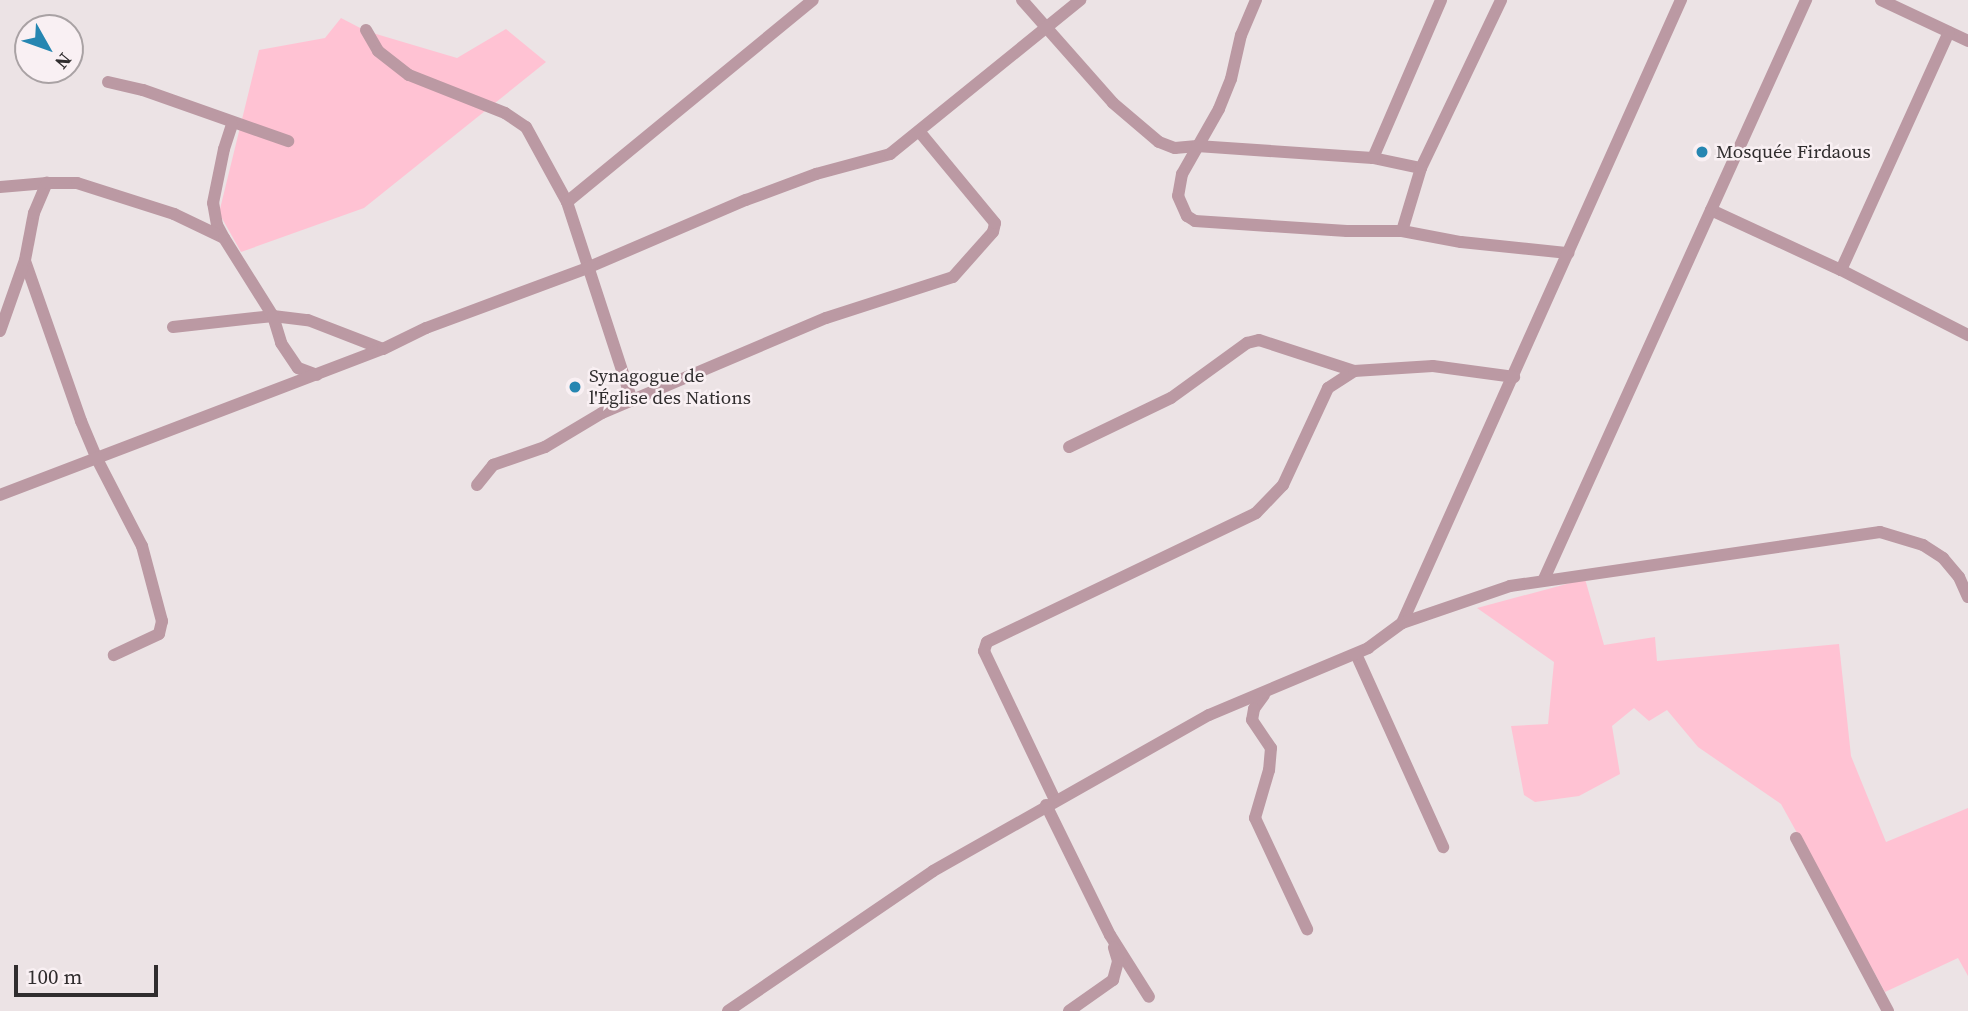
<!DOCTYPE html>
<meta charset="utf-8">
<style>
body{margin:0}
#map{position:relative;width:1968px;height:1011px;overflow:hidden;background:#ece3e5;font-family:"Source Serif 4",serif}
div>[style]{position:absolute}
.green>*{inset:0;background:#ffc2d3}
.minor>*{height:12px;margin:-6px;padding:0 6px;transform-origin:6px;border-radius:6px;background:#bb99a3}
.dots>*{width:19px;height:19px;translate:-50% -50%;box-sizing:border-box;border:4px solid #f9f0f3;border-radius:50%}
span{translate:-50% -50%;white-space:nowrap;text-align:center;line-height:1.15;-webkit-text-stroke:5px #f9f0f3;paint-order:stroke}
.poi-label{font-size:19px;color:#302d2e}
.left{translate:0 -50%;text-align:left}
.north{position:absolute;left:14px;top:14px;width:70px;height:70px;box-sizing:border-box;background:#f9f0f3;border:2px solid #a9a2a4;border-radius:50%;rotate:130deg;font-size:19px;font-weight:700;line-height:28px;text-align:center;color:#302d2e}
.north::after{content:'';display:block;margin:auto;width:24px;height:32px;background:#2686b1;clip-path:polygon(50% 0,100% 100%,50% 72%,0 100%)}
.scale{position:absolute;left:14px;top:965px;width:144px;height:32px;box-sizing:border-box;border:4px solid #302d2e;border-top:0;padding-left:9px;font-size:21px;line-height:24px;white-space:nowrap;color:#302d2e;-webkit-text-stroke:5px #f9f0f3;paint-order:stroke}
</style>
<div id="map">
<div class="green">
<i style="clip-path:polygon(341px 18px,366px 31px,457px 58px,506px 29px,546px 62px,364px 208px,241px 252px,219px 213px,259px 50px,325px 38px)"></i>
<i style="clip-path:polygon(1585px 579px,1604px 645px,1655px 637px,1657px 661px,1839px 644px,1851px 756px,1886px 842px,1968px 808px,1968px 976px,1958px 958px,1885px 992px,1781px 804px,1698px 747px,1667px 710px,1649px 721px,1634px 708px,1612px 726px,1620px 774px,1579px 796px,1535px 802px,1524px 795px,1511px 726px,1548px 724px,1554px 662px,1477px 608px)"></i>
</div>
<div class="minor">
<i style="left:1022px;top:0;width:137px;rotate:48.5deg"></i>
<i style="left:1113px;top:103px;width:60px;rotate:40.3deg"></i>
<i style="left:1159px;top:142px;width:17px;rotate:21deg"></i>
<i style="left:1175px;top:148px;width:22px;rotate:-5deg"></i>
<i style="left:1197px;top:146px;width:176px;rotate:3.9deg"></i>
<i style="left:1373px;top:158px;width:49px;rotate:11.8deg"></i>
<i style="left:1256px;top:0;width:38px;rotate:113deg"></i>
<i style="left:1241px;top:35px;width:45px;rotate:102.8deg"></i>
<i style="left:1231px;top:79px;width:32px;rotate:112deg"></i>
<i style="left:1219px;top:109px;width:75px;rotate:119.6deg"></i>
<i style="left:1182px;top:174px;width:22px;rotate:100deg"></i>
<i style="left:1178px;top:196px;width:22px;rotate:66deg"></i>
<i style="left:1187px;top:216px;width:9px;rotate:32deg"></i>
<i style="left:1195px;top:221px;width:152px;rotate:3.8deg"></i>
<i style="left:1347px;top:231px;width:55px"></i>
<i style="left:1402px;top:231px;width:60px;rotate:10.6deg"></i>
<i style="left:1461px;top:242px;width:108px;rotate:5.9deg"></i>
<i style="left:1881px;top:0;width:96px;rotate:25.2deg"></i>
<i style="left:366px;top:30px;width:24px;rotate:60deg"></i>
<i style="left:378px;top:51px;width:39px;rotate:38deg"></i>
<i style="left:409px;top:75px;width:103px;rotate:21.6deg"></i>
<i style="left:505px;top:113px;width:25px;rotate:34deg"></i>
<i style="left:526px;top:127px;width:85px;rotate:61.3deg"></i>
<i style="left:567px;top:202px;width:209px;rotate:71.9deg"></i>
<i style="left:108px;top:82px;width:36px;rotate:13deg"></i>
<i style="left:143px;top:90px;width:154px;rotate:19.4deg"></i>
<i style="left:1373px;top:158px;width:172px;rotate:-66.7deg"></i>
<i style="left:0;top:187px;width:47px;rotate:-4.9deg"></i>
<i style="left:567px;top:202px;width:318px;rotate:-39.4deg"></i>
<i style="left:1711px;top:210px;width:143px;rotate:24.8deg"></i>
<i style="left:1841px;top:270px;width:143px;rotate:27.1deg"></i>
<i style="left:1402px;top:231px;width:66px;rotate:-73.2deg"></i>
<i style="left:1421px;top:168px;width:186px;rotate:-64.5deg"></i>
<i style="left:224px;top:238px;width:15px;rotate:-118deg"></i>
<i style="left:217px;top:225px;width:22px;rotate:-100deg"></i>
<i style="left:213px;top:203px;width:55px;rotate:-78.5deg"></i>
<i style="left:224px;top:149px;width:26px;rotate:-72deg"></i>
<i style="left:25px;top:261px;width:170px;rotate:70.7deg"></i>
<i style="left:81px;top:421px;width:41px;rotate:67.2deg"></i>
<i style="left:97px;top:459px;width:98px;rotate:62.7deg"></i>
<i style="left:142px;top:546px;width:78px;rotate:75.1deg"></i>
<i style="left:162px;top:621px;width:13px;rotate:103deg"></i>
<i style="left:159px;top:634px;width:50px;rotate:155deg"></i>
<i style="left:1841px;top:270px;width:261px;rotate:-65.6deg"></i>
<i style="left:173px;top:327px;width:101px;rotate:-6.3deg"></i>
<i style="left:273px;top:316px;width:35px;rotate:7deg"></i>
<i style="left:308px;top:320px;width:80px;rotate:21.1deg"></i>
<i style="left:0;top:331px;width:75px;rotate:-70.6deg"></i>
<i style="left:25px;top:260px;width:48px;rotate:-79.2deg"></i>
<i style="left:34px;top:213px;width:33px;rotate:-67deg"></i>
<i style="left:47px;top:183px;width:30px"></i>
<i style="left:77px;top:183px;width:102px;rotate:17.7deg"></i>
<i style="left:174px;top:214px;width:55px;rotate:25.6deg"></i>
<i style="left:224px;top:238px;width:92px;rotate:57.9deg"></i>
<i style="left:273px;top:316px;width:28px;rotate:73deg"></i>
<i style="left:281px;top:343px;width:30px;rotate:56deg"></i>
<i style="left:298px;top:368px;width:20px;rotate:20deg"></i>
<i style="left:1069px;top:447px;width:113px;rotate:-25.7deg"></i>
<i style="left:1171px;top:398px;width:94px;rotate:-35.9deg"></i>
<i style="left:1247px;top:343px;width:12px;rotate:-14deg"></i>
<i style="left:1259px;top:340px;width:100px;rotate:18.1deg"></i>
<i style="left:477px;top:485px;width:26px;rotate:-51deg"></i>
<i style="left:493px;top:465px;width:55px;rotate:-19.1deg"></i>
<i style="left:545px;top:447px;width:66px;rotate:-30.8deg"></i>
<i style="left:602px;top:413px;width:243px;rotate:-23deg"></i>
<i style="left:826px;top:318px;width:133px;rotate:-17.9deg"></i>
<i style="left:953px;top:277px;width:60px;rotate:-48.4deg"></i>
<i style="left:993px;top:232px;width:9px;rotate:-77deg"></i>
<i style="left:995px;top:223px;width:119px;rotate:-129.6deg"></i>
<i style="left:0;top:495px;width:410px;rotate:-20.9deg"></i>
<i style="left:383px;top:349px;width:48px;rotate:-26deg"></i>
<i style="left:426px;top:328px;width:172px;rotate:-20.4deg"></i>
<i style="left:587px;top:268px;width:173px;rotate:-23.2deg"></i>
<i style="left:746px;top:200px;width:75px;rotate:-20.4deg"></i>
<i style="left:816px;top:174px;width:77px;rotate:-15.1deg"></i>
<i style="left:890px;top:154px;width:245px;rotate:-39deg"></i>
<i style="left:1544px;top:579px;width:636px;rotate:-65.65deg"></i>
<i style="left:1402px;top:623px;width:683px;rotate:-65.88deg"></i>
<i style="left:1356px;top:654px;width:212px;rotate:65.7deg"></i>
<i style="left:1264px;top:695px;width:17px;rotate:126deg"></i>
<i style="left:1254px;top:709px;width:11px;rotate:100deg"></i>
<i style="left:1252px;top:720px;width:34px;rotate:56deg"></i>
<i style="left:1271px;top:748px;width:22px;rotate:95deg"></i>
<i style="left:1269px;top:770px;width:50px;rotate:106.3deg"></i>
<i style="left:1255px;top:818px;width:123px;rotate:64.9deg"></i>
<i style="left:1055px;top:800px;width:165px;rotate:-115.5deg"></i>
<i style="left:984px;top:651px;width:9px;rotate:-72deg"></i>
<i style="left:987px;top:642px;width:298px;rotate:-25.6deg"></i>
<i style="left:1256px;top:513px;width:39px;rotate:-46deg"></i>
<i style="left:1283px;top:485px;width:107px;rotate:-65.1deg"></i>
<i style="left:1328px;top:388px;width:31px;rotate:-33deg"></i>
<i style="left:1354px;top:371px;width:79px;rotate:-3.6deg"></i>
<i style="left:1433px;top:366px;width:82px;rotate:7.7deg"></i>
<i style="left:1046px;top:805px;width:145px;rotate:63.8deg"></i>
<i style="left:1110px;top:935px;width:73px;rotate:57.8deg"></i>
<i style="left:1796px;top:838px;width:196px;rotate:62deg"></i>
<i style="left:728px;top:1011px;width:248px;rotate:-34.3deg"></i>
<i style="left:933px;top:871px;width:317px;rotate:-29.5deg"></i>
<i style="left:1209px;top:715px;width:173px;rotate:-22.8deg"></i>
<i style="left:1368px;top:648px;width:42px;rotate:-36.3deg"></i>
<i style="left:1402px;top:623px;width:114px;rotate:-18.9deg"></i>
<i style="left:1510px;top:586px;width:374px;rotate:-8.3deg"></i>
<i style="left:1880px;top:532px;width:45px;rotate:16.8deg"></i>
<i style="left:1923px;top:545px;width:24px;rotate:33deg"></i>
<i style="left:1943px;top:558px;width:25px;rotate:50deg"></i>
<i style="left:1959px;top:577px;width:22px;rotate:66deg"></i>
<i style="left:1069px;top:1011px;width:54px;rotate:-35.2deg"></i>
<i style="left:1113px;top:980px;width:20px;rotate:-75deg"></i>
<i style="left:1118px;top:961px;width:14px;rotate:-107deg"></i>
</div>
<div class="dots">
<i style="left:1702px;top:152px;background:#2686b1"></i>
<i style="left:575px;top:387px;background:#2686b1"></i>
</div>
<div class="poi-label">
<span class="left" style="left:1716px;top:152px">Mosquée Firdaous</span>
<span class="left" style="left:589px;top:387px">Synagogue de<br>l'Église des Nations</span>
</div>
<div class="north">N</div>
<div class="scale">100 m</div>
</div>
